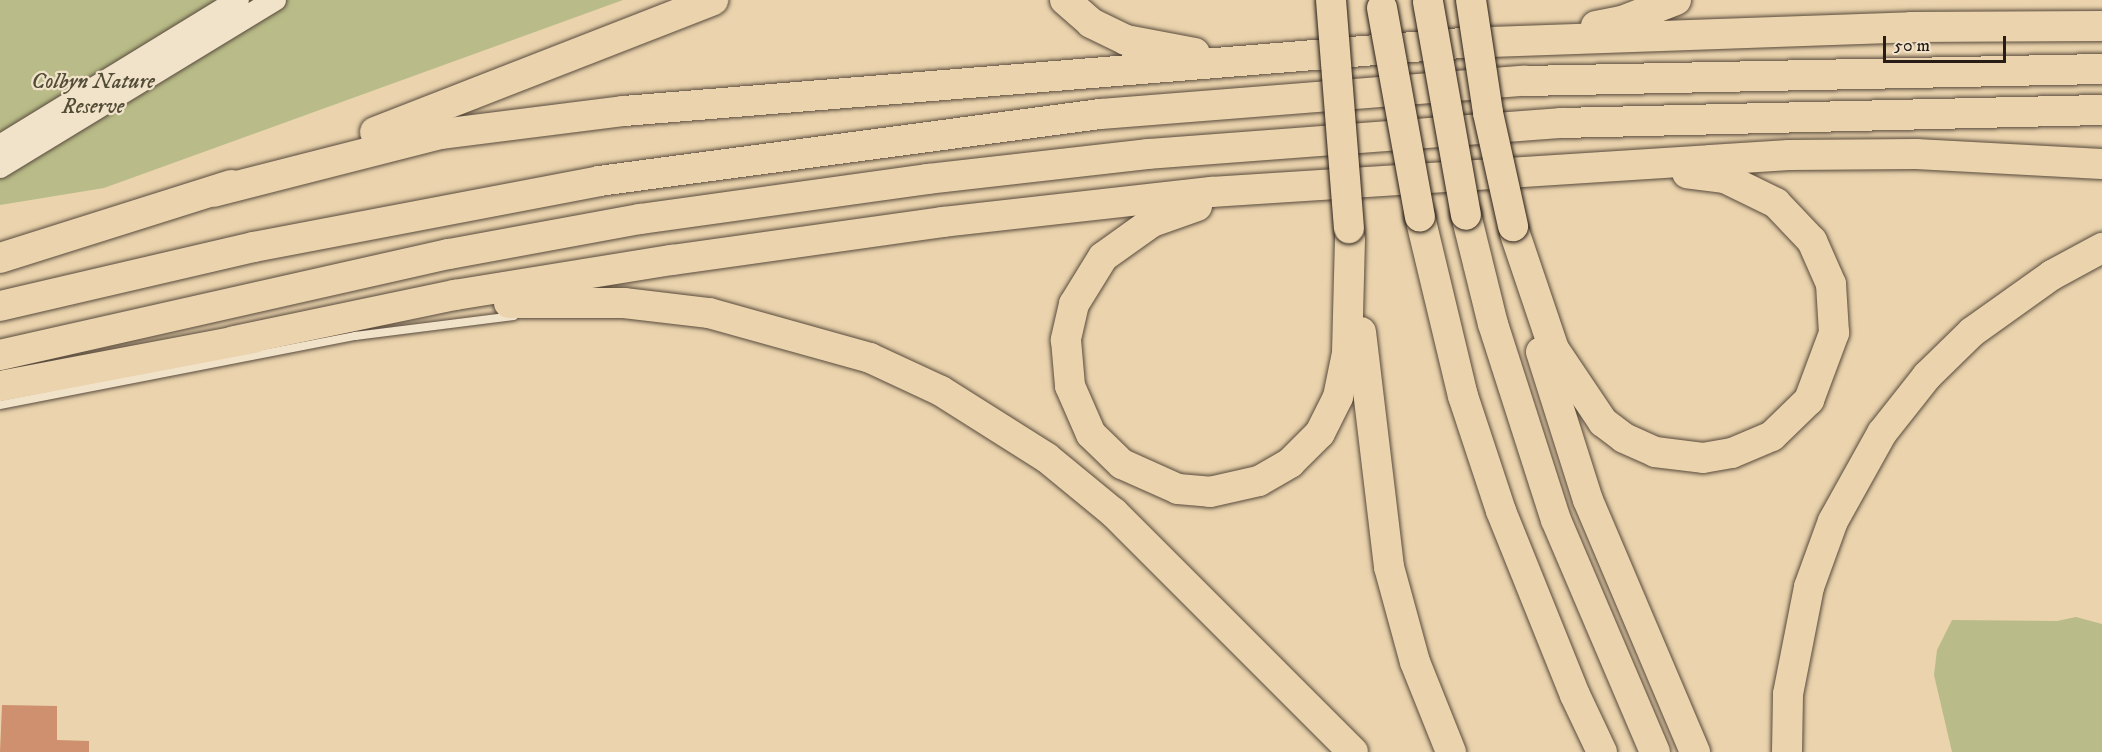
<!DOCTYPE html>
<style>
body{margin:0}
#map{position:relative;width:2102px;height:752px;overflow:hidden;background:#ead3ad;font-family:"IM FELL DW Pica",serif}
div>[style]{position:absolute}
.green>*{inset:0;background:#b9bc88}
.building>*{inset:0;background:#ce906e}
.roads{filter:drop-shadow(0 0 2px #584a3c) drop-shadow(0 0 2px #584a3c)}
.service>*{height:8px;margin:-4px;padding:0 4px;transform-origin:4px;border-radius:4px;background:#f1e2ca}
.secondary>*{height:22px;margin:-11px;padding:0 11px;transform-origin:11px;border-radius:11px;background:#f1e2ca}
.motorway>*{height:30px;margin:-15px;padding:0 15px;transform-origin:15px;border-radius:15px;background:#ead3ad}
.bridges{filter:drop-shadow(0 0 2px #271d16) drop-shadow(0 0 2px #271d16)}
.motorway-bridge>*{height:30px;margin:-15px;padding:0 15px;transform-origin:15px;border-radius:15px;background:#ead3ad}
span{translate:-50% -50%;white-space:nowrap;text-align:center;line-height:1.15;-webkit-text-stroke:4.5px #f1e2ca;paint-order:stroke}
.park-label{font-size:22px;color:#534d38;font-style:italic}
.scale{position:absolute;left:1883px;top:36px;width:123px;height:27px;box-sizing:border-box;border:3px solid #271d16;border-top:0;padding-left:8px;font-size:18px;line-height:21px;white-space:nowrap;color:#271d16;-webkit-text-stroke:4px #f1e2ca;paint-order:stroke}
</style>
<div id="map">
<div class="green">
<i style="clip-path:polygon(0 0,623px 0,104px 188px,0 205px)"></i>
<i style="clip-path:polygon(2076px 617px,2102px 624px,2102px 752px,1952px 752px,1934px 675px,1937px 650px,1952px 620px,2057px 621px)"></i>
</div>
<div class="building">
<i style="clip-path:polygon(2px 705px,57px 706px,57px 740px,89px 741px,89px 752px,0 752px)"></i>
</div>
<div class="roads">
<div class="service">
<i style="left:0;top:405px;width:362px;rotate:-11deg"></i>
<i style="left:355px;top:336px;width:160px;rotate:-7.2deg"></i>
</div>
<div class="secondary">
<i style="left:0;top:146px;width:279px;rotate:-31.5deg"></i>
<i style="left:0;top:167px;width:322px;rotate:-31.3deg"></i>
</div>
<div class="motorway">
<i style="left:1065px;top:0;width:35px;rotate:41deg"></i>
<i style="left:1091px;top:23px;width:39px;rotate:26deg"></i>
<i style="left:1126px;top:40px;width:70px;rotate:10.7deg"></i>
<i style="left:1596px;top:26px;width:26px;rotate:-11deg"></i>
<i style="left:1622px;top:21px;width:58px;rotate:-21.3deg"></i>
<i style="left:375px;top:132px;width:363px;rotate:-21.3deg"></i>
<i style="left:213px;top:192px;width:235px;rotate:-14.3deg"></i>
<i style="left:441px;top:134px;width:184px;rotate:-7.2deg"></i>
<i style="left:624px;top:111px;width:841px;rotate:-4.64deg"></i>
<i style="left:1462px;top:43px;width:449px;rotate:-2deg"></i>
<i style="left:1911px;top:27px;width:191px;rotate:-0.3deg"></i>
<i style="left:1197px;top:206px;width:48px;rotate:160.4deg"></i>
<i style="left:1152px;top:222px;width:60px;rotate:144.5deg"></i>
<i style="left:1103px;top:257px;width:55px;rotate:121.7deg"></i>
<i style="left:1074px;top:304px;width:37px;rotate:103deg"></i>
<i style="left:1066px;top:340px;width:46px;rotate:85deg"></i>
<i style="left:1070px;top:386px;width:52px;rotate:66.4deg"></i>
<i style="left:1091px;top:434px;width:43px;rotate:44.1deg"></i>
<i style="left:1122px;top:464px;width:61px;rotate:24.1deg"></i>
<i style="left:1178px;top:489px;width:32px;rotate:5deg"></i>
<i style="left:1210px;top:492px;width:50px;rotate:-12.7deg"></i>
<i style="left:1259px;top:481px;width:36px;rotate:-30deg"></i>
<i style="left:1290px;top:463px;width:42px;rotate:-45deg"></i>
<i style="left:1320px;top:433px;width:40px;rotate:-63.4deg"></i>
<i style="left:1338px;top:397px;width:45px;rotate:-78.4deg"></i>
<i style="left:1347px;top:353px;width:115px;rotate:-88.5deg"></i>
<i style="left:1466px;top:215px;width:112px;rotate:76.1deg"></i>
<i style="left:1493px;top:324px;width:206px;rotate:72.2deg"></i>
<i style="left:1556px;top:520px;width:252px;rotate:66.9deg"></i>
<i style="left:1420px;top:217px;width:184px;rotate:76.5deg"></i>
<i style="left:1463px;top:396px;width:121px;rotate:71.7deg"></i>
<i style="left:1501px;top:511px;width:198px;rotate:68.1deg"></i>
<i style="left:1575px;top:695px;width:63px;rotate:64.7deg"></i>
<i style="left:1515px;top:234px;width:121px;rotate:71.3deg"></i>
<i style="left:1554px;top:349px;width:88px;rotate:56.1deg"></i>
<i style="left:1603px;top:422px;width:26px;rotate:37deg"></i>
<i style="left:1624px;top:438px;width:34px;rotate:24deg"></i>
<i style="left:1655px;top:452px;width:48px;rotate:7.1deg"></i>
<i style="left:1703px;top:458px;width:29px;rotate:-10deg"></i>
<i style="left:1732px;top:453px;width:43px;rotate:-23deg"></i>
<i style="left:1772px;top:436px;width:52px;rotate:-44.2deg"></i>
<i style="left:1809px;top:400px;width:72px;rotate:-69.5deg"></i>
<i style="left:1834px;top:333px;width:49px;rotate:-93.5deg"></i>
<i style="left:1831px;top:284px;width:47px;rotate:-113.8deg"></i>
<i style="left:1812px;top:241px;width:52px;rotate:-133.5deg"></i>
<i style="left:1776px;top:203px;width:57px;rotate:-153.9deg"></i>
<i style="left:1725px;top:178px;width:38px;rotate:-173deg"></i>
<i style="left:0;top:258px;width:243px;rotate:-17.5deg"></i>
<i style="left:509px;top:303px;width:115px"></i>
<i style="left:624px;top:303px;width:86px;rotate:6.7deg"></i>
<i style="left:709px;top:313px;width:167px;rotate:15.6deg"></i>
<i style="left:870px;top:358px;width:78px;rotate:24.9deg"></i>
<i style="left:941px;top:391px;width:125px;rotate:32.3deg"></i>
<i style="left:1047px;top:458px;width:87px;rotate:39.4deg"></i>
<i style="left:1114px;top:513px;width:338px;rotate:45deg"></i>
<i style="left:0;top:306px;width:261px;rotate:-13.1deg"></i>
<i style="left:254px;top:247px;width:351px;rotate:-10.8deg"></i>
<i style="left:599px;top:181px;width:505px;rotate:-7.62deg"></i>
<i style="left:1100px;top:114px;width:425px;rotate:-4.5deg"></i>
<i style="left:1524px;top:81px;width:578px;rotate:-1.19deg"></i>
<i style="left:1361px;top:332px;width:237px;rotate:83.2deg"></i>
<i style="left:1389px;top:567px;width:98px;rotate:74.7deg"></i>
<i style="left:1415px;top:662px;width:97px;rotate:68.2deg"></i>
<i style="left:234px;top:341px;width:226px;rotate:-11.8deg"></i>
<i style="left:455px;top:295px;width:220px;rotate:-9.2deg"></i>
<i style="left:672px;top:260px;width:274px;rotate:-8deg"></i>
<i style="left:943px;top:222px;width:270px;rotate:-6.4deg"></i>
<i style="left:1211px;top:192px;width:579px;rotate:-3.66deg"></i>
<i style="left:1789px;top:155px;width:127px;rotate:-0.5deg"></i>
<i style="left:1916px;top:154px;width:186px;rotate:3.1deg"></i>
<i style="left:1541px;top:352px;width:155px;rotate:72.4deg"></i>
<i style="left:1588px;top:500px;width:274px;rotate:67deg"></i>
<i style="left:0;top:355px;width:460px;rotate:-12.7deg"></i>
<i style="left:449px;top:254px;width:194px;rotate:-10.4deg"></i>
<i style="left:640px;top:219px;width:291px;rotate:-7.9deg"></i>
<i style="left:928px;top:179px;width:221px;rotate:-6.5deg"></i>
<i style="left:1148px;top:154px;width:414px;rotate:-4.3deg"></i>
<i style="left:1561px;top:123px;width:541px;rotate:-1.38deg"></i>
<i style="left:0;top:386px;width:258px;rotate:-10.7deg"></i>
<i style="left:1787px;top:752px;width:58px;rotate:-89deg"></i>
<i style="left:1788px;top:694px;width:109px;rotate:-78.9deg"></i>
<i style="left:1809px;top:587px;width:70px;rotate:-70deg"></i>
<i style="left:1833px;top:521px;width:101px;rotate:-60.9deg"></i>
<i style="left:1882px;top:433px;width:73px;rotate:-51.7deg"></i>
<i style="left:1927px;top:376px;width:63px;rotate:-44.4deg"></i>
<i style="left:1972px;top:332px;width:98px;rotate:-35.5deg"></i>
<i style="left:2052px;top:275px;width:57px;rotate:-28.4deg"></i>
</div>
</div>
<div class="bridges">
<div class="motorway-bridge">
<i style="left:1331px;top:0;width:229px;rotate:85.5deg"></i>
<i style="left:1471px;top:0;width:114px;rotate:81.4deg"></i>
<i style="left:1488px;top:113px;width:116px;rotate:77.5deg"></i>
<i style="left:1428px;top:2px;width:216px;rotate:79.9deg"></i>
<i style="left:1382px;top:8px;width:212px;rotate:79.7deg"></i>
</div>
</div>
<div class="park-label">
<span style="left:93px;top:94px">Colbyn Nature<br>Reserve</span>
</div>
<div class="scale">50 m</div>
</div>
